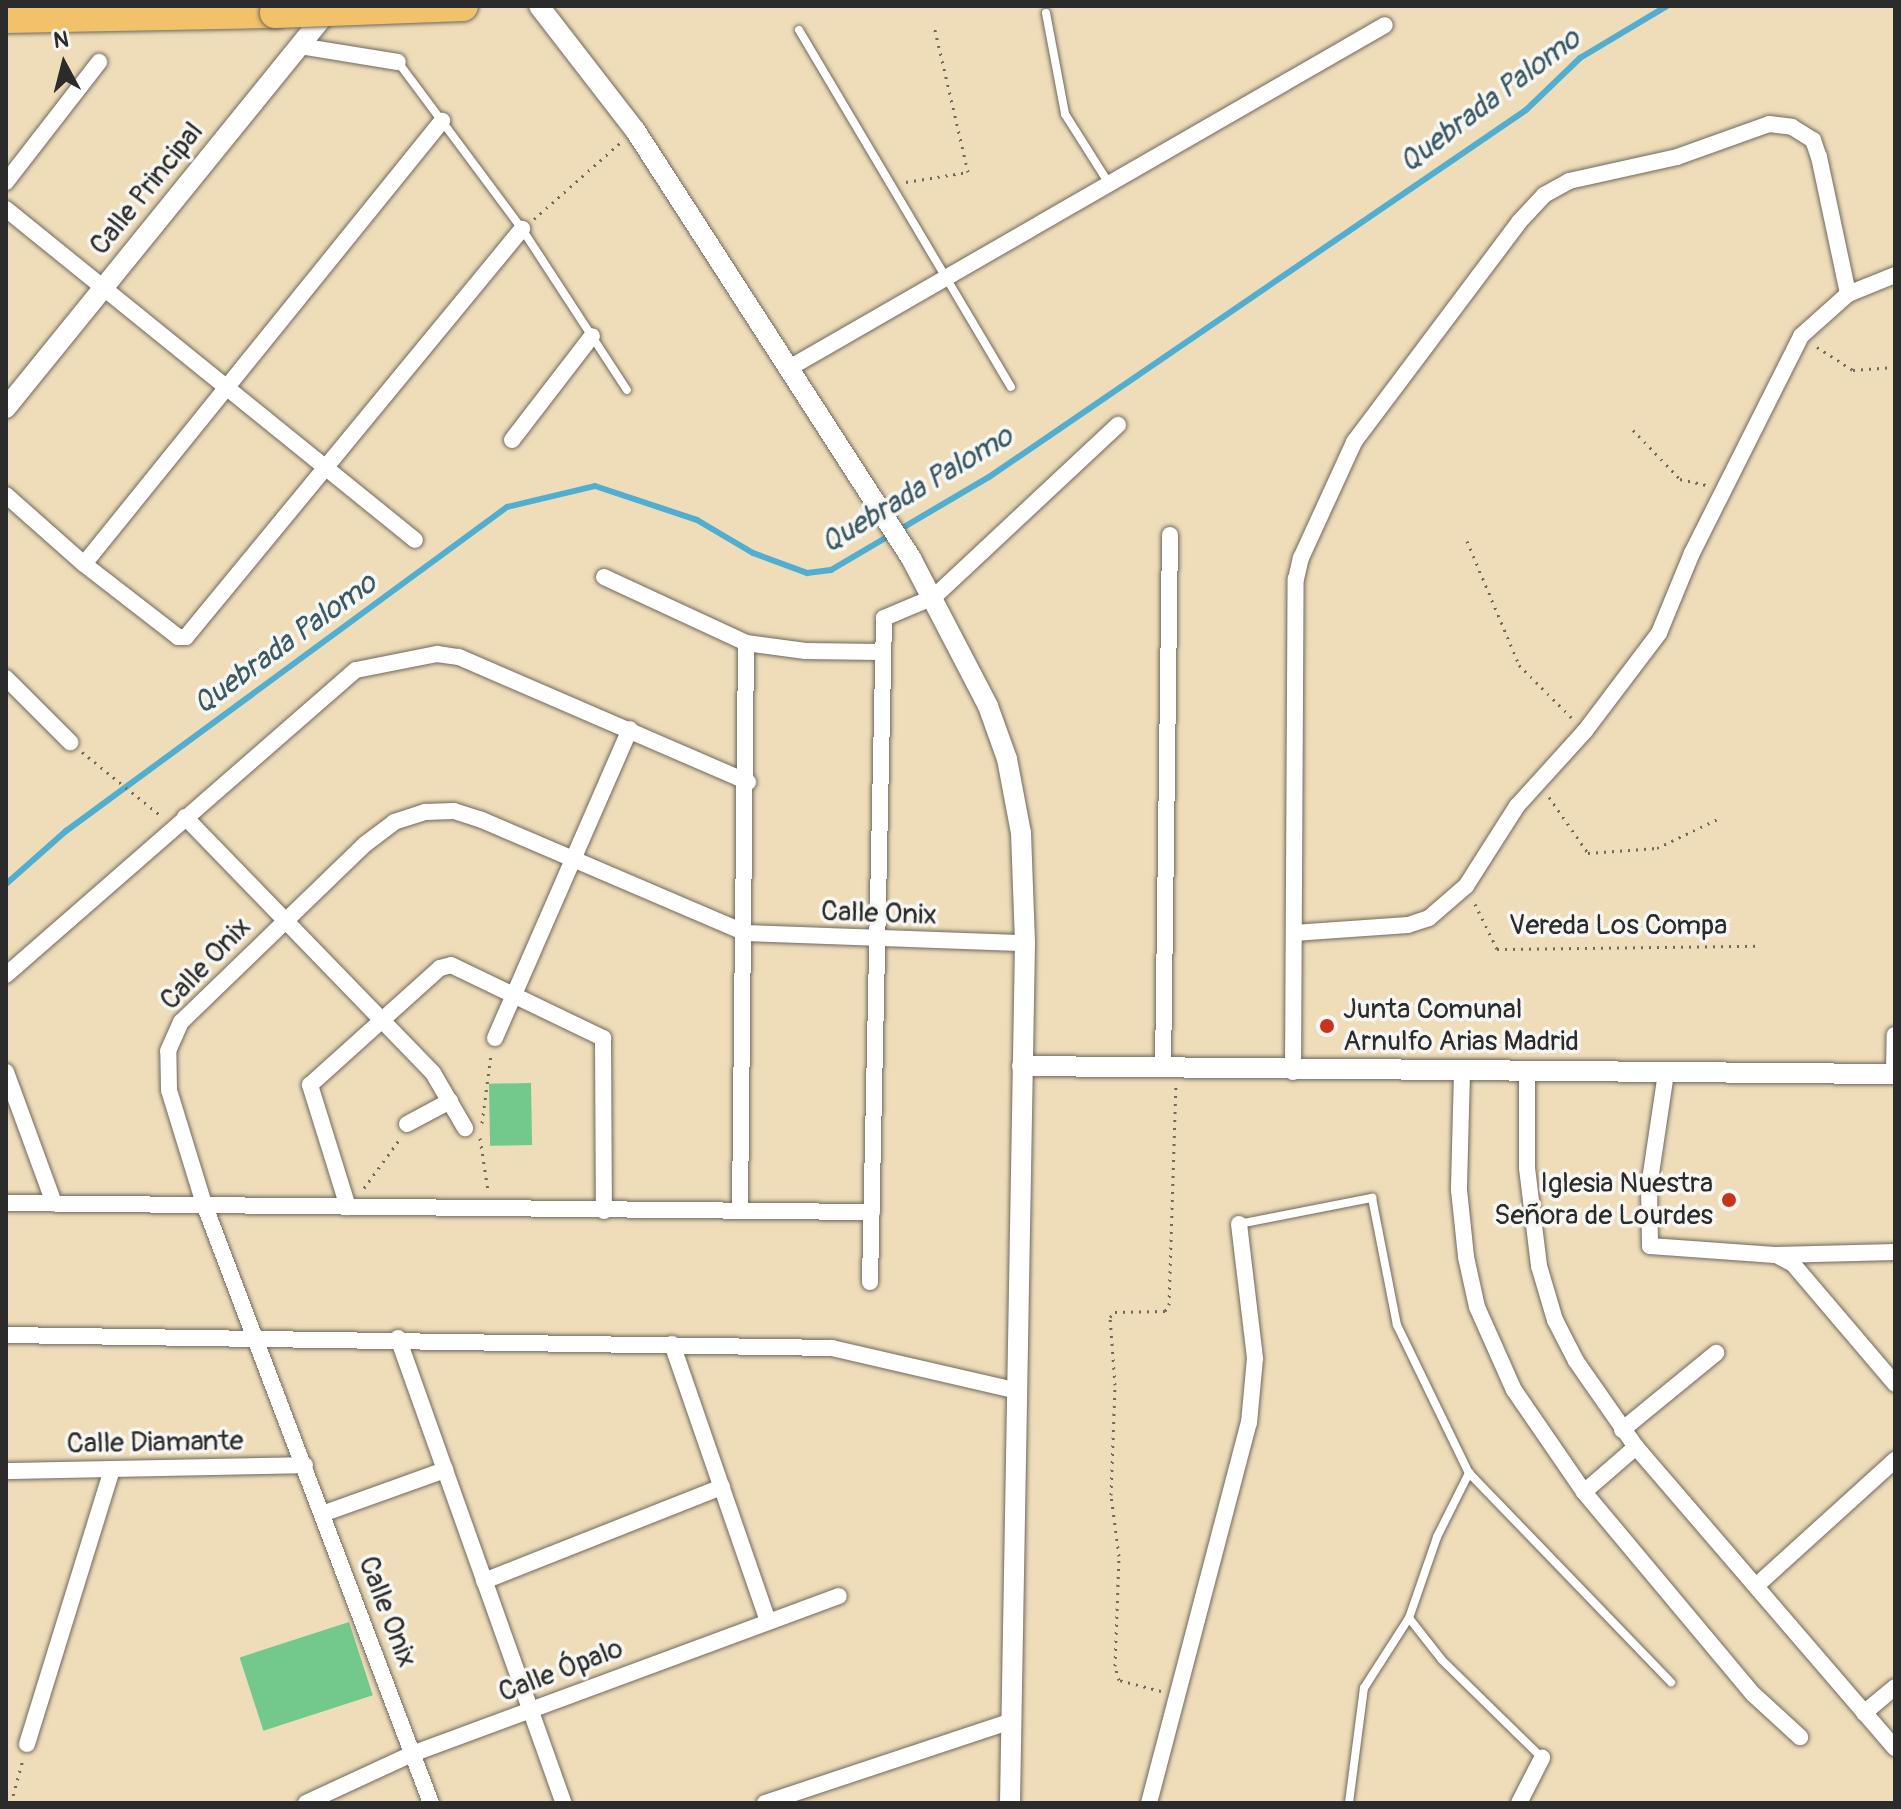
<!DOCTYPE html>
<meta charset="utf-8">
<style>
body{margin:0}
#map{position:relative;width:1901px;height:1809px;overflow:hidden;background:#efddba;font-family:Pangolin,sans-serif}
div>[style]{position:absolute}
.green>*{inset:0;background:#73c88c;transform-origin:0 0}
.stream>*{height:6px;margin:-3px;padding:0 3px;transform-origin:3px;border-radius:3px;background:#52aed0}
.path>*{height:3px;margin-top:-1.5px;transform-origin:0;background:repeating-linear-gradient(90deg,#70695d 0 2px,transparent 0 8px)}
.roads{filter:drop-shadow(0 0 2px #70695d) drop-shadow(0 0 2px #70695d)}
.service>*{height:8px;margin:-4px;padding:0 4px;transform-origin:4px;border-radius:4px;background:#fff}
.minor>*{height:16px;margin:-8px;padding:0 8px;transform-origin:8px;border-radius:8px;background:#fff}
.tertiary>*{height:20px;margin:-10px;padding:0 10px;transform-origin:10px;border-radius:10px;background:#fff}
.motorway>*{height:30px;margin:-15px;padding:0 15px;transform-origin:15px;border-radius:15px;background:#f2c26a}
.bridges{filter:drop-shadow(0 0 2px #70695d) drop-shadow(0 0 2px #70695d)}
.motorway-bridge>*{height:30px;margin:-15px;padding:0 15px;transform-origin:15px;border-radius:15px;background:#f2c26a}
.dots>*{width:22px;height:22px;translate:-50% -50%;box-sizing:border-box;border:4px solid #f6f6f2;border-radius:50%}
span{translate:-50% -50%;white-space:nowrap;text-align:center;line-height:1.15;-webkit-text-stroke:7px #f6f6f2;paint-order:stroke}
.street-label{font-size:28px;color:#2b2b2b}
.poi-label{font-size:28px;color:#2b2b2b}
.left{translate:0 -50%;text-align:left}
.right{translate:-100% -50%;text-align:right}
.water-label{font-size:30px;color:#395965;font-style:italic}
.frame{position:absolute;inset:0;border:8px solid #2b2b2b;pointer-events:none}
.north{position:absolute;left:24px;top:24px;width:80px;height:80px;-webkit-text-stroke:6px #f6f6f2;paint-order:stroke;rotate:353deg;font-size:22px;font-weight:700;line-height:32px;text-align:center;color:#2b2b2b}
.north::after{content:'';display:block;margin:auto;width:28px;height:36px;background:#2b2b2b;clip-path:polygon(50% 0,100% 100%,50% 72%,0 100%)}
</style>
<div id="map">
<div class="green">
<i style="left:531px;top:1083px;width:62px;height:42px;rotate:89deg"></i>
<i style="left:349px;top:1622px;width:77px;height:115px;rotate:72deg"></i>
</div>
<div class="stream">
<i style="left:6px;top:884px;width:80px;rotate:-41.5deg"></i>
<i style="left:66px;top:831px;width:547px;rotate:-36.3deg"></i>
<i style="left:507px;top:507px;width:90px;rotate:-13.4deg"></i>
<i style="left:595px;top:486px;width:108px;rotate:18.4deg"></i>
<i style="left:697px;top:520px;width:65px;rotate:30.5deg"></i>
<i style="left:753px;top:553px;width:58px;rotate:20.3deg"></i>
<i style="left:807px;top:573px;width:24px;rotate:-7deg"></i>
<i style="left:831px;top:570px;width:183px;rotate:-30.5deg"></i>
<i style="left:989px;top:477px;width:650px;rotate:-34.35deg"></i>
<i style="left:1526px;top:110px;width:75px;rotate:-43.9deg"></i>
<i style="left:1580px;top:58px;width:101px;rotate:-30.9deg"></i>
</div>
<div class="path">
<i style="left:906px;top:182px;width:63px;rotate:-9.2deg"></i>
<i style="left:968px;top:172px;width:150px;rotate:-103.1deg"></i>
<i style="left:534px;top:219px;width:116px;rotate:-41.5deg"></i>
<i style="left:1817px;top:347px;width:43px;rotate:32.6deg"></i>
<i style="left:1853px;top:370px;width:42px;rotate:-4.1deg"></i>
<i style="left:1633px;top:430px;width:68px;rotate:46.2deg"></i>
<i style="left:1680px;top:479px;width:27px;rotate:13deg"></i>
<i style="left:1467px;top:541px;width:134px;rotate:67.2deg"></i>
<i style="left:1519px;top:665px;width:74px;rotate:45deg"></i>
<i style="left:82px;top:752px;width:100px;rotate:38.9deg"></i>
<i style="left:1549px;top:797px;width:68px;rotate:55.1deg"></i>
<i style="left:1588px;top:853px;width:69px;rotate:-4.1deg"></i>
<i style="left:1657px;top:848px;width:70px;rotate:-25.5deg"></i>
<i style="left:1475px;top:904px;width:50px;rotate:63.9deg"></i>
<i style="left:1497px;top:949px;width:262px;rotate:-0.7deg"></i>
<i style="left:482px;top:1123px;width:69px;rotate:-82.5deg"></i>
<i style="left:480px;top:1138px;width:53px;rotate:81.3deg"></i>
<i style="left:364px;top:1188px;width:59px;rotate:-53.9deg"></i>
<i style="left:1161px;top:1691px;width:43px;rotate:-165.3deg"></i>
<i style="left:1119px;top:1680px;width:15px;rotate:-106deg"></i>
<i style="left:1115px;top:1666px;width:110px;rotate:-87.9deg"></i>
<i style="left:1119px;top:1556px;width:62px;rotate:-97.5deg"></i>
<i style="left:1111px;top:1495px;width:110px;rotate:-87.9deg"></i>
<i style="left:1115px;top:1385px;width:68px;rotate:-94.2deg"></i>
<i style="left:1110px;top:1317px;width:7px;rotate:-45deg"></i>
<i style="left:1115px;top:1312px;width:50px;rotate:-1.1deg"></i>
<i style="left:1165px;top:1311px;width:7px;rotate:-56deg"></i>
<i style="left:1169px;top:1305px;width:220px;rotate:-88.2deg"></i>
<i style="left:11px;top:1803px;width:46px;rotate:-74.7deg"></i>
</div>
<div class="roads">
<div class="service">
<i style="left:1046px;top:13px;width:103px;rotate:79.3deg"></i>
<i style="left:1065px;top:114px;width:80px;rotate:57.7deg"></i>
<i style="left:799px;top:30px;width:415px;rotate:59.3deg"></i>
<i style="left:398px;top:62px;width:208px;rotate:53.4deg"></i>
<i style="left:522px;top:229px;width:192px;rotate:56.9deg"></i>
<i style="left:1239px;top:1224px;width:136px;rotate:-11.1deg"></i>
<i style="left:1372px;top:1198px;width:129px;rotate:78.9deg"></i>
<i style="left:1397px;top:1325px;width:165px;rotate:64.1deg"></i>
<i style="left:1469px;top:1473px;width:291px;rotate:46deg"></i>
<i style="left:1409px;top:1618px;width:53px;rotate:51.8deg"></i>
<i style="left:1442px;top:1660px;width:140px;rotate:44.4deg"></i>
<i style="left:1349px;top:1803px;width:116px;rotate:-82.6deg"></i>
<i style="left:1364px;top:1688px;width:83px;rotate:-57.3deg"></i>
<i style="left:1409px;top:1618px;width:86px;rotate:-70.9deg"></i>
<i style="left:1437px;top:1537px;width:72px;rotate:-63.4deg"></i>
</div>
<div class="minor">
<i style="left:299px;top:46px;width:100px;rotate:9.2deg"></i>
<i style="left:6px;top:182px;width:152px;rotate:-52.2deg"></i>
<i style="left:6px;top:209px;width:526px;rotate:38.98deg"></i>
<i style="left:791px;top:367px;width:685px;rotate:-29.93deg"></i>
<i style="left:512px;top:440px;width:131px;rotate:-52.4deg"></i>
<i style="left:6px;top:495px;width:104px;rotate:41.5deg"></i>
<i style="left:84px;top:564px;width:119px;rotate:37.8deg"></i>
<i style="left:178px;top:637px;width:8px"></i>
<i style="left:186px;top:637px;width:529px;rotate:-50.53deg"></i>
<i style="left:84px;top:564px;width:570px;rotate:-51.06deg"></i>
<i style="left:604px;top:577px;width:157px;rotate:24.9deg"></i>
<i style="left:746px;top:643px;width:60px;rotate:7.7deg"></i>
<i style="left:805px;top:651px;width:76px;rotate:0.8deg"></i>
<i style="left:6px;top:678px;width:91px;rotate:45deg"></i>
<i style="left:185px;top:817px;width:356px;rotate:45.9deg"></i>
<i style="left:433px;top:1073px;width:64px;rotate:59.8deg"></i>
<i style="left:1294px;top:933px;width:114px;rotate:-4deg"></i>
<i style="left:1408px;top:925px;width:22px;rotate:-18deg"></i>
<i style="left:1429px;top:918px;width:49px;rotate:-40.9deg"></i>
<i style="left:1466px;top:886px;width:95px;rotate:-57.5deg"></i>
<i style="left:1517px;top:806px;width:101px;rotate:-47.8deg"></i>
<i style="left:1585px;top:731px;width:123px;rotate:-52.9deg"></i>
<i style="left:1659px;top:633px;width:87px;rotate:-67.6deg"></i>
<i style="left:1692px;top:553px;width:243px;rotate:-63.3deg"></i>
<i style="left:1801px;top:336px;width:63px;rotate:-41.8deg"></i>
<i style="left:1848px;top:294px;width:51px;rotate:-22deg"></i>
<i style="left:6px;top:975px;width:464px;rotate:-41.1deg"></i>
<i style="left:356px;top:670px;width:83px;rotate:-11.2deg"></i>
<i style="left:437px;top:654px;width:22px;rotate:8deg"></i>
<i style="left:459px;top:657px;width:315px;rotate:23.4deg"></i>
<i style="left:495px;top:1038px;width:337px;rotate:-66.4deg"></i>
<i style="left:1163px;top:1069px;width:534px;rotate:-89.25deg"></i>
<i style="left:6px;top:1072px;width:140px;rotate:69.9deg"></i>
<i style="left:1293px;top:1072px;width:493px;rotate:-89.7deg"></i>
<i style="left:1296px;top:579px;width:22px;rotate:-77deg"></i>
<i style="left:1301px;top:558px;width:128px;rotate:-65.4deg"></i>
<i style="left:1354px;top:442px;width:275px;rotate:-53.1deg"></i>
<i style="left:1519px;top:222px;width:37px;rotate:-47deg"></i>
<i style="left:1544px;top:195px;width:29px;rotate:-29deg"></i>
<i style="left:1569px;top:181px;width:111px;rotate:-12.5deg"></i>
<i style="left:1677px;top:157px;width:98px;rotate:-19.7deg"></i>
<i style="left:1769px;top:124px;width:23px;rotate:7deg"></i>
<i style="left:1792px;top:127px;width:25px;rotate:32deg"></i>
<i style="left:1813px;top:140px;width:18px;rotate:71deg"></i>
<i style="left:1819px;top:157px;width:140px;rotate:78deg"></i>
<i style="left:1462px;top:1072px;width:118px;rotate:91.5deg"></i>
<i style="left:1459px;top:1190px;width:67px;rotate:84deg"></i>
<i style="left:1466px;top:1257px;width:51px;rotate:77.6deg"></i>
<i style="left:1477px;top:1307px;width:91px;rotate:66deg"></i>
<i style="left:1514px;top:1390px;width:124px;rotate:55.5deg"></i>
<i style="left:1584px;top:1492px;width:263px;rotate:50.1deg"></i>
<i style="left:1753px;top:1694px;width:64px;rotate:42.5deg"></i>
<i style="left:1527px;top:1072px;width:96px;rotate:90deg"></i>
<i style="left:1527px;top:1168px;width:99px;rotate:83deg"></i>
<i style="left:1539px;top:1266px;width:56px;rotate:73.5deg"></i>
<i style="left:1555px;top:1320px;width:46px;rotate:62.9deg"></i>
<i style="left:1576px;top:1361px;width:105px;rotate:55.1deg"></i>
<i style="left:1636px;top:1447px;width:397px;rotate:49.3deg"></i>
<i style="left:1666px;top:1073px;width:115px;rotate:98.5deg"></i>
<i style="left:1649px;top:1187px;width:59px;rotate:89deg"></i>
<i style="left:1650px;top:1246px;width:125px;rotate:4.1deg"></i>
<i style="left:1775px;top:1255px;width:120px;rotate:-1.4deg"></i>
<i style="left:1894px;top:1074px;width:39px;rotate:-89deg"></i>
<i style="left:407px;top:1124px;width:49px;rotate:-28.1deg"></i>
<i style="left:6px;top:1203px;width:866px;rotate:0.6deg"></i>
<i style="left:348px;top:1207px;width:128px;rotate:-107.3deg"></i>
<i style="left:310px;top:1085px;width:175px;rotate:-42deg"></i>
<i style="left:440px;top:968px;width:11px;rotate:-15deg"></i>
<i style="left:451px;top:965px;width:169px;rotate:25.7deg"></i>
<i style="left:603px;top:1038px;width:173px;rotate:89.7deg"></i>
<i style="left:740px;top:1210px;width:567px;rotate:-89.39deg"></i>
<i style="left:1778px;top:1256px;width:17px;rotate:28deg"></i>
<i style="left:1793px;top:1264px;width:157px;rotate:49.6deg"></i>
<i style="left:870px;top:1282px;width:664px;rotate:-88.79deg"></i>
<i style="left:884px;top:618px;width:54px;rotate:-22.8deg"></i>
<i style="left:934px;top:597px;width:252px;rotate:-43.1deg"></i>
<i style="left:6px;top:1335px;width:826px;rotate:0.9deg"></i>
<i style="left:832px;top:1348px;width:187px;rotate:13deg"></i>
<i style="left:398px;top:1338px;width:494px;rotate:70.4deg"></i>
<i style="left:672px;top:1344px;width:293px;rotate:70.9deg"></i>
<i style="left:1622px;top:1430px;width:122px;rotate:-39.3deg"></i>
<i style="left:6px;top:1471px;width:299px;rotate:-1.1deg"></i>
<i style="left:1584px;top:1492px;width:69px;rotate:-40.9deg"></i>
<i style="left:322px;top:1514px;width:131px;rotate:-19.7deg"></i>
<i style="left:484px;top:1581px;width:256px;rotate:-21.6deg"></i>
<i style="left:1756px;top:1586px;width:188px;rotate:-42.2deg"></i>
<i style="left:1864px;top:1713px;width:40px;rotate:-40deg"></i>
<i style="left:27px;top:1744px;width:285px;rotate:-72.8deg"></i>
<i style="left:306px;top:1803px;width:117px;rotate:-24.8deg"></i>
<i style="left:412px;top:1754px;width:455px;rotate:-20.3deg"></i>
<i style="left:431px;top:1803px;width:641px;rotate:-110.75deg"></i>
<i style="left:204px;top:1204px;width:119px;rotate:-107.1deg"></i>
<i style="left:169px;top:1090px;width:39px;rotate:-91deg"></i>
<i style="left:168px;top:1051px;width:32px;rotate:-66deg"></i>
<i style="left:181px;top:1022px;width:255px;rotate:-44deg"></i>
<i style="left:364px;top:845px;width:38px;rotate:-37deg"></i>
<i style="left:394px;top:822px;width:33px;rotate:-18deg"></i>
<i style="left:425px;top:812px;width:29px;rotate:-2deg"></i>
<i style="left:454px;top:811px;width:29px;rotate:18deg"></i>
<i style="left:482px;top:820px;width:287px;rotate:23.2deg"></i>
<i style="left:746px;top:933px;width:279px;rotate:2.1deg"></i>
<i style="left:765px;top:1803px;width:259px;rotate:-18.4deg"></i>
<i style="left:1149px;top:1803px;width:393px;rotate:-75.3deg"></i>
<i style="left:1249px;top:1423px;width:65px;rotate:-84.7deg"></i>
<i style="left:1255px;top:1358px;width:135px;rotate:-96.8deg"></i>
<i style="left:1519px;top:1803px;width:51px;rotate:-62.9deg"></i>
</div>
<div class="tertiary">
<i style="left:539px;top:6px;width:157px;rotate:52.3deg"></i>
<i style="left:635px;top:130px;width:509px;rotate:57.18deg"></i>
<i style="left:911px;top:558px;width:167px;rotate:62.5deg"></i>
<i style="left:988px;top:706px;width:56px;rotate:70.3deg"></i>
<i style="left:1007px;top:759px;width:75px;rotate:79.3deg"></i>
<i style="left:1021px;top:833px;width:110px;rotate:87.9deg"></i>
<i style="left:1025px;top:943px;width:860px;rotate:91deg"></i>
<i style="left:6px;top:408px;width:516px;rotate:-50.98deg"></i>
<i style="left:1022px;top:1066px;width:873px;rotate:0.53deg"></i>
</div>
<div class="motorway">
<i style="left:6px;top:18px;width:269px;rotate:-1.1deg"></i>
</div>
</div>
<div class="bridges">
<div class="motorway-bridge">
<i style="left:275px;top:13px;width:188px;rotate:-2.1deg"></i>
</div>
</div>
<div class="dots">
<i style="left:1327px;top:1026px;background:#c8321e"></i>
<i style="left:1729px;top:1200px;background:#c8321e"></i>
</div>
<div class="street-label">
<span style="left:147px;top:189px;rotate:-51deg">Calle Principal</span>
<span style="left:879px;top:914px;rotate:2deg">Calle Onix</span>
<span style="left:1618px;top:926px">Vereda Los Compa</span>
<span style="left:206px;top:964px;rotate:-46deg">Calle Onix</span>
<span style="left:155px;top:1443px;rotate:-1deg">Calle Diamante</span>
<span style="left:387px;top:1612px;rotate:69deg">Calle Onix</span>
<span style="left:561px;top:1671px;rotate:-21deg">Calle Ópalo</span>
</div>
<div class="poi-label">
<span class="left" style="left:1343px;top:1026px">Junta Comunal<br>Arnulfo Arias Madrid</span>
<span class="right" style="left:1713px;top:1200px">Iglesia Nuestra<br>Señora de Lourdes</span>
</div>
<div class="water-label">
<span style="left:1490px;top:101px;rotate:-37deg">Quebrada Palomo</span>
<span style="left:917px;top:490px;rotate:-31deg">Quebrada Palomo</span>
<span style="left:285px;top:644px;rotate:-36deg">Quebrada Palomo</span>
</div>
<div class="frame"></div>
<div class="north">N</div>
</div>
